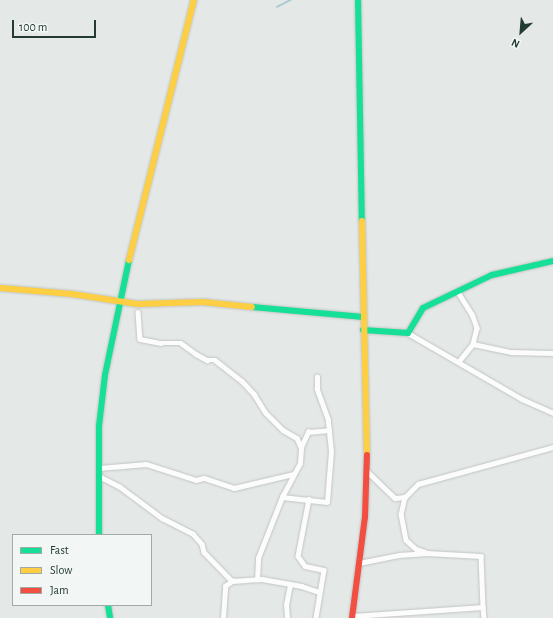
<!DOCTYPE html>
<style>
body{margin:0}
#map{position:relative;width:553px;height:618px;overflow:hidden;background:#e4e8e6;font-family:"Alegreya Sans",sans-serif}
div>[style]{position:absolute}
.stream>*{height:1.5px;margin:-0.75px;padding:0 0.75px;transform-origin:0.75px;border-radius:0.75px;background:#a8cbd2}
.roads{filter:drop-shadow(0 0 1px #c1c5c3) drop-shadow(0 0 1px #c1c5c3)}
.street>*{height:4.5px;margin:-2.25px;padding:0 2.25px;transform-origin:2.25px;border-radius:2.25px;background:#fbfcfb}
.fast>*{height:6px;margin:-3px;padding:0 3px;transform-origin:3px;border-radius:3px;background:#16e098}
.slow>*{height:6px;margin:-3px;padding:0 3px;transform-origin:3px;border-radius:3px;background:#ffcf43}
.jam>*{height:6px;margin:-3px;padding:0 3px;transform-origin:3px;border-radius:3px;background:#f24e42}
span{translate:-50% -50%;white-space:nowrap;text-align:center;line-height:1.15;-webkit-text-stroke:3px #f2f7f5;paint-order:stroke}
.legend{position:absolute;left:12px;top:534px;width:140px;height:72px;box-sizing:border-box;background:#f2f7f5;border:1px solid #a0aba8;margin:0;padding:5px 7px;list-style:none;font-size:12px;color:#243a35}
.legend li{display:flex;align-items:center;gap:8px;height:20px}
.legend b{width:20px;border:1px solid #a0aba8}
.north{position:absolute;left:501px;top:12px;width:40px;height:40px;-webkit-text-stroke:3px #f2f7f5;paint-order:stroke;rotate:206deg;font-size:11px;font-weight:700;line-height:16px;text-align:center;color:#243a35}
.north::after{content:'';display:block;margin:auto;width:14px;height:18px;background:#243a35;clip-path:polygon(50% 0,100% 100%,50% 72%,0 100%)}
.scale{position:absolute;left:12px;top:20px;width:84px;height:18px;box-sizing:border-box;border:2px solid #243a35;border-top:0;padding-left:5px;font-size:12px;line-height:14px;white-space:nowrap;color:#243a35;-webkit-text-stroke:3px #f2f7f5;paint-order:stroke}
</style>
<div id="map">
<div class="stream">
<i style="left:277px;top:7px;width:16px;rotate:-27deg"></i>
</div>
<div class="roads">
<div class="street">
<i style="left:458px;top:292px;width:26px;rotate:58deg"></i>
<i style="left:472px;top:314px;width:15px;rotate:70deg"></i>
<i style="left:477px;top:328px;width:16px;rotate:104deg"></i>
<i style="left:138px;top:312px;width:27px;rotate:86deg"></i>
<i style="left:140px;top:339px;width:21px;rotate:11deg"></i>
<i style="left:161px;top:343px;width:20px"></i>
<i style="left:181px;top:343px;width:19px;rotate:36deg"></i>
<i style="left:196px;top:354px;width:13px;rotate:29deg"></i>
<i style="left:207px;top:360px;width:8px"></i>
<i style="left:215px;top:360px;width:34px;rotate:38deg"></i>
<i style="left:242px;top:381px;width:18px;rotate:47deg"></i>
<i style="left:254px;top:394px;width:22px;rotate:58deg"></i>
<i style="left:266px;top:413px;width:24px;rotate:45deg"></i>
<i style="left:283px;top:430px;width:16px;rotate:30deg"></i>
<i style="left:297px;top:438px;width:10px;rotate:66deg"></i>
<i style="left:408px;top:333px;width:132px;rotate:30.1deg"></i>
<i style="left:522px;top:399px;width:34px;rotate:24deg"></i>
<i style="left:459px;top:361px;width:22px;rotate:-51deg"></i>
<i style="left:473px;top:344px;width:40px;rotate:12deg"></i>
<i style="left:512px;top:352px;width:41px;rotate:1.4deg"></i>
<i style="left:99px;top:468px;width:47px;rotate:-4.9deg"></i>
<i style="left:146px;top:464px;width:52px;rotate:17.7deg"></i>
<i style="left:196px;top:480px;width:8px;rotate:-14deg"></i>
<i style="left:204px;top:478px;width:32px;rotate:18deg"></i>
<i style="left:234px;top:488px;width:61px;rotate:-13.3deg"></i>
<i style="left:367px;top:471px;width:39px;rotate:44deg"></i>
<i style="left:395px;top:498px;width:10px;rotate:-6deg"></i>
<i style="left:405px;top:497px;width:18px;rotate:-45deg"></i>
<i style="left:418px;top:484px;width:140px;rotate:-15.3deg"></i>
<i style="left:99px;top:476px;width:22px;rotate:27deg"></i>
<i style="left:119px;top:486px;width:54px;rotate:36.7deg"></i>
<i style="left:162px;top:518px;width:35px;rotate:27deg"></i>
<i style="left:193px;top:534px;width:13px;rotate:48deg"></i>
<i style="left:202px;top:544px;width:8px;rotate:76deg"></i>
<i style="left:204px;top:552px;width:40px;rotate:46deg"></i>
<i style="left:282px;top:497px;width:45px;rotate:6.3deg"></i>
<i style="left:327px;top:502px;width:51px;rotate:-85.5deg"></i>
<i style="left:331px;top:451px;width:31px;rotate:-96deg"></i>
<i style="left:328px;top:420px;width:33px;rotate:-110deg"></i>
<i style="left:317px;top:389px;width:12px;rotate:-90deg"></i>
<i style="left:405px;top:497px;width:17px;rotate:103deg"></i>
<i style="left:401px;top:514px;width:26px;rotate:79deg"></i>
<i style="left:406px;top:540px;width:13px;rotate:42deg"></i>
<i style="left:416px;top:549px;width:9px;rotate:18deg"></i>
<i style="left:309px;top:499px;width:58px;rotate:100.9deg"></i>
<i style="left:298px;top:556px;width:12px;rotate:55deg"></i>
<i style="left:305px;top:566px;width:19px;rotate:12deg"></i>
<i style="left:324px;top:570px;width:49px;rotate:99.5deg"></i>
<i style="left:359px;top:563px;width:41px;rotate:-11.3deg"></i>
<i style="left:399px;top:555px;width:28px;rotate:-4deg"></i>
<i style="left:427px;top:553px;width:54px;rotate:3.2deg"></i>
<i style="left:481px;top:556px;width:51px;rotate:87.8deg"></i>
<i style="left:257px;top:580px;width:22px;rotate:-87deg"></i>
<i style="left:258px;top:558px;width:66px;rotate:-68.5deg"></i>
<i style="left:282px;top:497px;width:38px;rotate:-62deg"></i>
<i style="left:300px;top:463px;width:16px;rotate:-86deg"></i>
<i style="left:301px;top:447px;width:17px;rotate:-65deg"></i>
<i style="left:308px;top:432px;width:21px;rotate:-5deg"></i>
<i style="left:353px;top:616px;width:130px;rotate:-4deg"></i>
<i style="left:483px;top:607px;width:11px;rotate:85deg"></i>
<i style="left:223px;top:618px;width:32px;rotate:-86deg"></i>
<i style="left:225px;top:586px;width:9px;rotate:-36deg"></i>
<i style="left:232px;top:581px;width:30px;rotate:-4deg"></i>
<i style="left:262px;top:579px;width:40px;rotate:10deg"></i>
<i style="left:301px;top:586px;width:19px;rotate:18deg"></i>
<i style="left:287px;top:618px;width:13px;rotate:-94deg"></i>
<i style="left:286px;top:605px;width:21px;rotate:-79deg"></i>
</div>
<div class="fast">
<i style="left:358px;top:0;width:221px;rotate:89deg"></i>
<i style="left:252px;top:307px;width:112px;rotate:5.1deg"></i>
<i style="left:363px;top:330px;width:45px;rotate:3.8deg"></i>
<i style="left:408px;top:333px;width:29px;rotate:-59deg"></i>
<i style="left:423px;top:308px;width:76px;rotate:-25.6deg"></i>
<i style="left:492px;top:275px;width:63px;rotate:-12.9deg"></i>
<i style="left:99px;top:535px;width:109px;rotate:-90deg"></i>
<i style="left:99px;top:426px;width:51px;rotate:-83.3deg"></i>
<i style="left:105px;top:375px;width:117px;rotate:-78.2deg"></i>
<i style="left:108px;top:605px;width:13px;rotate:81deg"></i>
</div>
<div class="slow">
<i style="left:362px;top:221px;width:234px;rotate:88.8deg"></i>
<i style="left:129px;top:260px;width:268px;rotate:-76deg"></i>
<i style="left:0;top:288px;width:72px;rotate:4.8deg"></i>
<i style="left:72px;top:294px;width:66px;rotate:8.7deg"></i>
<i style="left:137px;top:304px;width:66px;rotate:-1.7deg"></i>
<i style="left:203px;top:302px;width:49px;rotate:5.8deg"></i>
</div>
<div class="jam">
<i style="left:352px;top:618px;width:102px;rotate:-82.7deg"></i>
<i style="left:365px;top:517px;width:62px;rotate:-88.2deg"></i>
</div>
</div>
<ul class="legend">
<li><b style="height:5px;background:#16e098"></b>Fast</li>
<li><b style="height:5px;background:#ffcf43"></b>Slow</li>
<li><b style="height:5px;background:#f24e42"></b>Jam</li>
</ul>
<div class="north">N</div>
<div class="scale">100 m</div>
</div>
